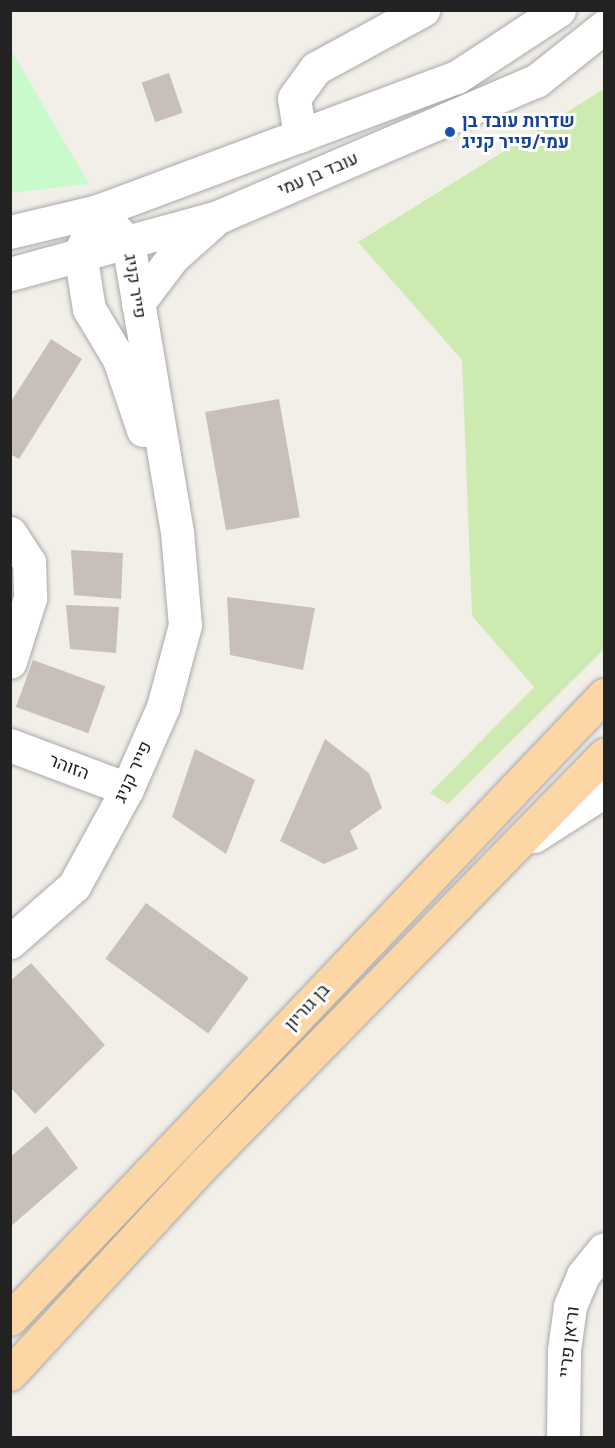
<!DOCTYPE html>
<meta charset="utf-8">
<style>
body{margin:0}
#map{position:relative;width:615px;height:1448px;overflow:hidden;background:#f2efe9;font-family:Figtree,Heebo,sans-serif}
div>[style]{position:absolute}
.grass>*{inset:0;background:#cdebb0}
.park>*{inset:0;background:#c8facc}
.building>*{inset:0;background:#c7bfb8;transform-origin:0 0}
.roads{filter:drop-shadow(0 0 2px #a9a9a9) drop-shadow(0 0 2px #a9a9a9)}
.minor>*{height:33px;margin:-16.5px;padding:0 16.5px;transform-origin:16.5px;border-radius:16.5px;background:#fff}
.major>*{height:33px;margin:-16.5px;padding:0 16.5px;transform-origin:16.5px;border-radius:16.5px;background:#fcd6a4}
.dots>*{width:16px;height:16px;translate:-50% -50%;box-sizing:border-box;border:3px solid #fff;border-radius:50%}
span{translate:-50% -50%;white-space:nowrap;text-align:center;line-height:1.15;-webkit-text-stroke:6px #fff;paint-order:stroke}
.transit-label{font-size:18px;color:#164399;font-weight:700}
.left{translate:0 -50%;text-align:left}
.street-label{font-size:18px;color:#222}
.frame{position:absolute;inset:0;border:12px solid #222;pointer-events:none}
</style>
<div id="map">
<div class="grass">
<i style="clip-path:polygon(604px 89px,604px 649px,448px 804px,430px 793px,534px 687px,472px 616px,462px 360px,358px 242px)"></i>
</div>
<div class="park">
<i style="clip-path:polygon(10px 50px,11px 50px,89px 184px,11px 193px)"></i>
</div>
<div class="building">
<i style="left:169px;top:73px;width:42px;height:29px;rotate:71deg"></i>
<i style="clip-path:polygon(51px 339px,82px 359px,19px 459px,10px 454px,10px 403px)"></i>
<i style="left:279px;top:399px;width:120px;height:75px;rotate:80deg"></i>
<i style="clip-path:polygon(71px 550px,123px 553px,121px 599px,74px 595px)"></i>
<i style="clip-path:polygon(227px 597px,315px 608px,303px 670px,230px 655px)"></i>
<i style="clip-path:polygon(66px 605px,119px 607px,116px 653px,70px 649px)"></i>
<i style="left:33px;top:660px;width:77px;height:50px;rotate:20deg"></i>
<i style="clip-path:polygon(325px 739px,369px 773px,382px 808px,350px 831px,358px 849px,324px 864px,280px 841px)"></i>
<i style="clip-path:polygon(195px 749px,255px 780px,226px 854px,172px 817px)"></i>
<i style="left:146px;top:903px;width:127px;height:69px;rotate:36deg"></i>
<i style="clip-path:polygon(31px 963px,105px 1045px,35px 1114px,10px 1087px,10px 981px)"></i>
<i style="clip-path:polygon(47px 1126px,78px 1168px,10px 1227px,10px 1157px)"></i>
</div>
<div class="roads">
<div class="minor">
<i style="left:300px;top:136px;width:38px;rotate:-99deg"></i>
<i style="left:294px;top:98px;width:37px;rotate:-54deg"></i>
<i style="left:316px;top:68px;width:122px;rotate:-28.5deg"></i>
<i style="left:10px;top:232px;width:90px;rotate:-13.4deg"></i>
<i style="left:98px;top:211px;width:383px;rotate:-20.5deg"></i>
<i style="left:457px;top:77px;width:122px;rotate:-33.3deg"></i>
<i style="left:89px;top:233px;width:22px;rotate:114deg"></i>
<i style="left:80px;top:253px;width:57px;rotate:80.9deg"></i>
<i style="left:89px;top:309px;width:58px;rotate:59deg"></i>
<i style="left:119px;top:359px;width:75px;rotate:71.3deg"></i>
<i style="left:10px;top:274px;width:216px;rotate:-15.3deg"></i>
<i style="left:218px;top:217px;width:346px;rotate:-23.2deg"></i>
<i style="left:536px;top:81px;width:87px;rotate:-38.5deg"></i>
<i style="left:138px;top:303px;width:58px;rotate:-52.7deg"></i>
<i style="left:173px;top:257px;width:51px;rotate:-41.8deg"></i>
<i style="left:10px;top:533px;width:35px;rotate:57deg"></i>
<i style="left:29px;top:562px;width:36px;rotate:88deg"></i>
<i style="left:30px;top:598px;width:67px;rotate:107.4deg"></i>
<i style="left:10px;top:745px;width:125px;rotate:20.6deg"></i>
<i style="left:534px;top:836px;width:83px;rotate:-32.7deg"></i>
<i style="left:10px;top:942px;width:85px;rotate:-41.2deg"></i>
<i style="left:74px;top:886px;width:111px;rotate:-61.3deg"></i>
<i style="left:127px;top:789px;width:90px;rotate:-66.3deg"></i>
<i style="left:163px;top:707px;width:85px;rotate:-75deg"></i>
<i style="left:185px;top:625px;width:93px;rotate:-94.9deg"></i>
<i style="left:177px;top:532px;width:293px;rotate:-99.6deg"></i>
<i style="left:128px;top:243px;width:44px;rotate:-133.2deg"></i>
<i style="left:563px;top:1438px;width:88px;rotate:-89.3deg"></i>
<i style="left:564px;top:1350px;width:44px;rotate:-82.2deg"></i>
<i style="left:570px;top:1306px;width:34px;rotate:-67deg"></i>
<i style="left:583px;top:1275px;width:33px;rotate:-51deg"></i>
</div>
<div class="major">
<i style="left:10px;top:1319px;width:862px;rotate:-46.41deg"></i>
<i style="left:10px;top:1374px;width:287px;rotate:-47.3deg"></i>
<i style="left:205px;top:1163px;width:571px;rotate:-45.64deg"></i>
</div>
</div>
<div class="dots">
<i style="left:450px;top:132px;background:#1a4fb4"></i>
</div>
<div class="transit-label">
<span class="left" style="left:462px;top:132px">שדרות עובד בן<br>עמי/פייר קניג</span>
</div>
<div class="street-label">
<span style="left:318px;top:174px;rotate:-23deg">עובד בן עמי</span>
<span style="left:135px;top:286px;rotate:81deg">פייר קניג</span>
<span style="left:69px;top:767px;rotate:21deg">הזוהר</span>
<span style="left:133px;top:772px;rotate:-65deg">פייר קניג</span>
<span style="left:307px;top:1007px;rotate:-47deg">בן גוריון</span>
<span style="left:569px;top:1342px;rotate:-83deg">וריאן פריי</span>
</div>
<div class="frame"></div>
</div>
